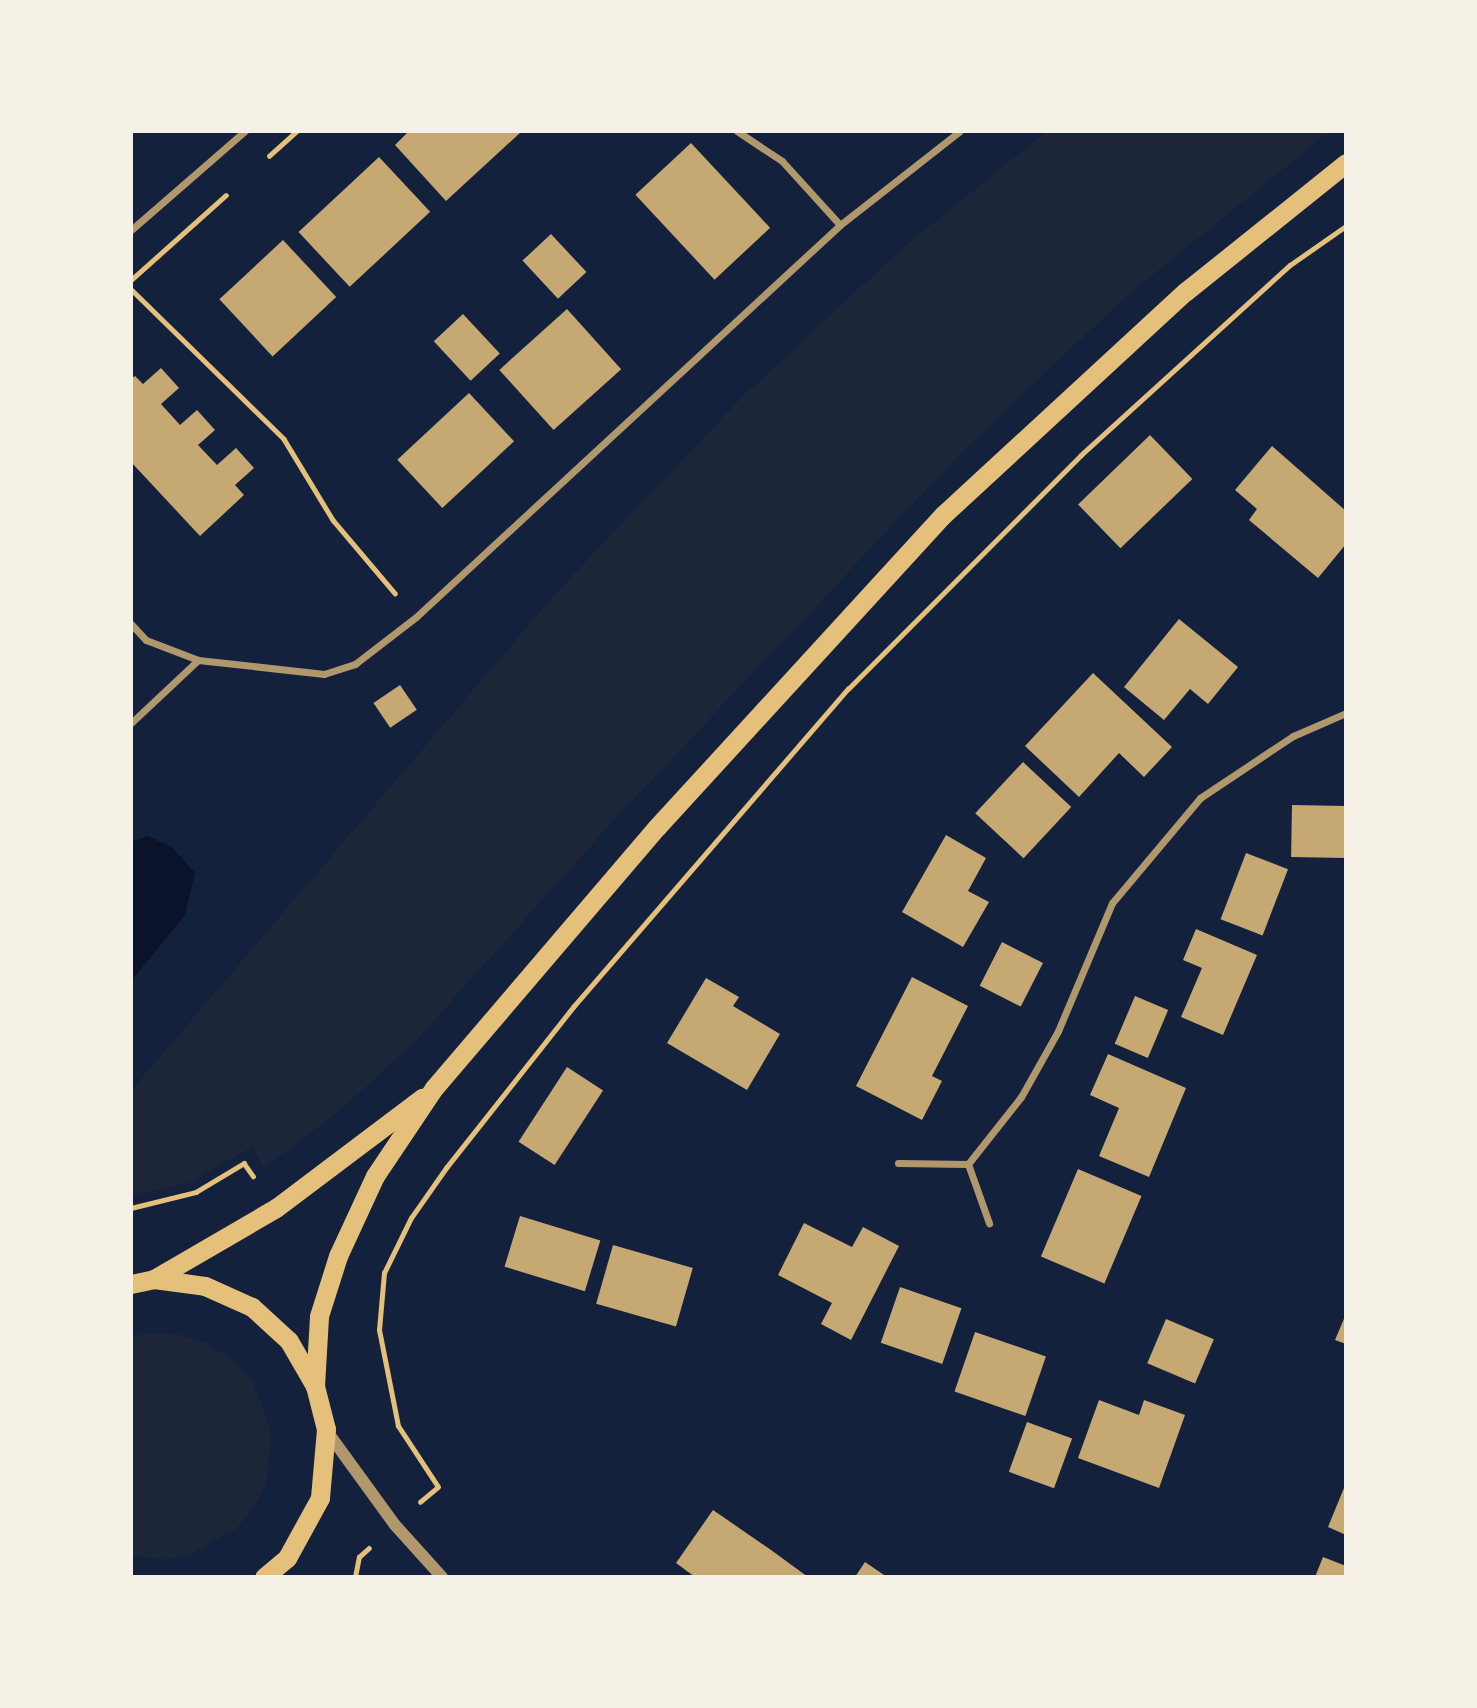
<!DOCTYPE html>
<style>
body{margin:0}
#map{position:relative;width:1477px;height:1708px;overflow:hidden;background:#14213d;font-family:Rubik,sans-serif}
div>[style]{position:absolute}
.green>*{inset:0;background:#1d2539}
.water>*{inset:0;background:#0b132b}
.building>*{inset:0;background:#c6a872;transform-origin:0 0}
.path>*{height:4.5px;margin:-2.25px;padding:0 2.25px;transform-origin:2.25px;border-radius:2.25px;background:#e5c07b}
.minor>*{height:7px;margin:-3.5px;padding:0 3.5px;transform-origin:3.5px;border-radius:3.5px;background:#b1986c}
.tertiary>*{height:12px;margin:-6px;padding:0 6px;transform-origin:6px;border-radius:6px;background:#b1986c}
.trunk>*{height:19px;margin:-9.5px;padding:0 9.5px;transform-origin:9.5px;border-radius:9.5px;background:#e5c07b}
span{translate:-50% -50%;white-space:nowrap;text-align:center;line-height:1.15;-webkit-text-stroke:5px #f6f1e7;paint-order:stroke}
.frame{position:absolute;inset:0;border:133px solid #f6f1e7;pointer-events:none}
</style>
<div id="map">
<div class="green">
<i style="clip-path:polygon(1047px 131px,1330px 131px,1123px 299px,959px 455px,614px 820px,420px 1036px,343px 1108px,264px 1168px,252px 1147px,188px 1183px,131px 1195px,131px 1091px,555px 594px,744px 395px,904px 247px)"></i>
<i style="clip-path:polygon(147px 1333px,177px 1334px,207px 1343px,233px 1360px,252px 1380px,271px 1430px,266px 1484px,254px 1508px,236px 1529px,186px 1556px,156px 1559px,131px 1555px,131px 1337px)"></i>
</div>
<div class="water">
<i style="clip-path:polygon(147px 836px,172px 847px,195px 873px,185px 915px,131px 981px,131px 842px)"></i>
</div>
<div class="building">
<i style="clip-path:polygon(409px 131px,522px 131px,446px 201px,395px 145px)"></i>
<i style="left:691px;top:143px;width:116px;height:76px;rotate:47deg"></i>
<i style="left:379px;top:157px;width:75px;height:110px;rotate:47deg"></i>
<i style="left:551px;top:234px;width:52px;height:39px;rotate:47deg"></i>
<i style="left:283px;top:240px;width:78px;height:87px;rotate:47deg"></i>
<i style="left:567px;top:309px;width:81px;height:91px;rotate:48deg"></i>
<i style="left:463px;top:314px;width:54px;height:40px;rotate:47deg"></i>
<i style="clip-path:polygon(161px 368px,179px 388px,161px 404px,180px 425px,197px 410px,215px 430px,198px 445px,217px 465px,236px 448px,254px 468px,235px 485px,244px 495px,200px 536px,131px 462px,131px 379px,135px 376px,143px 384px)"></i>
<i style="left:469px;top:393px;width:66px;height:98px;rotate:47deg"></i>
<i style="left:1150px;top:435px;width:61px;height:100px;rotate:46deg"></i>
<i style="clip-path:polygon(1272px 446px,1346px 511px,1346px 544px,1318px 578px,1249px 520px,1257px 509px,1235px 490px)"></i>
<i style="clip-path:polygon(1179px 619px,1238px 667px,1208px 704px,1190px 689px,1164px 720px,1124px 687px)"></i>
<i style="clip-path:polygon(1093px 673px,1172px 747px,1144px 777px,1119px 753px,1079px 797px,1025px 746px)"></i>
<i style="left:400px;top:685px;width:30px;height:32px;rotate:56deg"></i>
<i style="left:1023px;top:762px;width:66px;height:70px;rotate:43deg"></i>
<i style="left:1292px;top:805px;width:54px;height:52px;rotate:1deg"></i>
<i style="clip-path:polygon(946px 835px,986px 858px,968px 891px,989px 902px,963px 947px,902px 912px)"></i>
<i style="left:1246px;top:853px;width:45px;height:71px;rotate:21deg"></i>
<i style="clip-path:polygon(1196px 929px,1257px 955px,1223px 1035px,1181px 1017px,1202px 968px,1183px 960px)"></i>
<i style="left:1002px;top:942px;width:46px;height:49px;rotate:27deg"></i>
<i style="clip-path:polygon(912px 977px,968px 1006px,932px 1076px,942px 1081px,922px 1120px,856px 1086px)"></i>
<i style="clip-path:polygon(706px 978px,739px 997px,733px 1006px,780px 1034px,747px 1090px,667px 1043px)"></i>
<i style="left:1135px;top:996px;width:36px;height:52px;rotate:23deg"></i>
<i style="clip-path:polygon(1108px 1054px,1186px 1088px,1149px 1177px,1099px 1156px,1119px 1108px,1090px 1095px)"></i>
<i style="left:567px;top:1067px;width:43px;height:89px;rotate:33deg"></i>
<i style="left:1078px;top:1169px;width:69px;height:95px;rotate:23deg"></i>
<i style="left:520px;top:1216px;width:84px;height:53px;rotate:17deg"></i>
<i style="clip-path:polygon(804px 1223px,852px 1247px,863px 1227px,899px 1246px,851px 1340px,821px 1324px,832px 1303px,778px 1275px)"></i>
<i style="left:613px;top:1245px;width:83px;height:61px;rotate:16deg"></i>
<i style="left:900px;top:1287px;width:65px;height:59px;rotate:19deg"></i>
<i style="clip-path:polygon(1346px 1314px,1346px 1344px,1335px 1340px)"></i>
<i style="left:1166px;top:1319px;width:52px;height:48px;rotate:23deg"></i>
<i style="left:975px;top:1332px;width:75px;height:63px;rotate:19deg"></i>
<i style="clip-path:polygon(1099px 1400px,1139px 1415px,1144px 1400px,1185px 1415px,1159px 1488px,1078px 1458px)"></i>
<i style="left:1027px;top:1422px;width:48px;height:53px;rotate:20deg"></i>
<i style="clip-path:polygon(1346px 1483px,1346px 1535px,1328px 1527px)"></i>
<i style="clip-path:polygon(713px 1510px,771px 1550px,808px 1577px,695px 1577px,676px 1563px)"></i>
<i style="clip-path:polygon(1323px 1557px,1346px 1566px,1346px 1577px,1315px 1577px)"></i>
<i style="clip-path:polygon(865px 1562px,887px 1577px,855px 1577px)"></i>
</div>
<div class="path">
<i style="left:269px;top:156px;width:38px;rotate:-42deg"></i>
<i style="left:131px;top:280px;width:127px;rotate:-41.8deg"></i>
<i style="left:131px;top:289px;width:214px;rotate:44.4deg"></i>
<i style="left:284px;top:439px;width:95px;rotate:58.8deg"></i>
<i style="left:333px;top:520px;width:96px;rotate:49.7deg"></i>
<i style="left:131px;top:1208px;width:67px;rotate:-13.8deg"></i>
<i style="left:196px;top:1192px;width:56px;rotate:-31.1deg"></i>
<i style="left:244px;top:1163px;width:16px;rotate:55deg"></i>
<i style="left:438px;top:1487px;width:73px;rotate:-123.3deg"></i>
<i style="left:398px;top:1426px;width:98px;rotate:-101.2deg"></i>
<i style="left:379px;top:1330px;width:57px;rotate:-85deg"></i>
<i style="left:384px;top:1273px;width:61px;rotate:-63.9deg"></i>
<i style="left:411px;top:1218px;width:61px;rotate:-55deg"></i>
<i style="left:446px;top:1168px;width:206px;rotate:-51.7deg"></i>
<i style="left:574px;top:1006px;width:419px;rotate:-49.2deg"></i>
<i style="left:848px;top:689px;width:330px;rotate:-45.1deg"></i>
<i style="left:1081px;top:455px;width:282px;rotate:-42.3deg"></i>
<i style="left:1290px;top:265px;width:68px;rotate:-34.9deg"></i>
<i style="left:420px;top:1502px;width:23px;rotate:-40deg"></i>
<i style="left:355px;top:1577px;width:20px;rotate:-79deg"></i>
<i style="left:359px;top:1557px;width:13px;rotate:-42deg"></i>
</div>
<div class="minor">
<i style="left:737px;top:131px;width:54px;rotate:33.7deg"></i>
<i style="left:782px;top:161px;width:86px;rotate:47.8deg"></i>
<i style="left:131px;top:230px;width:151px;rotate:-41deg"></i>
<i style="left:131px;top:624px;width:22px;rotate:47deg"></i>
<i style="left:146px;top:640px;width:56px;rotate:21deg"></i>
<i style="left:198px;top:660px;width:127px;rotate:6.3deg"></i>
<i style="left:324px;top:674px;width:33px;rotate:-18deg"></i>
<i style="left:355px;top:664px;width:77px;rotate:-37.6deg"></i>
<i style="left:416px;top:617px;width:577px;rotate:-42.75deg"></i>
<i style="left:840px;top:225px;width:152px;rotate:-38.1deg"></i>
<i style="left:131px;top:723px;width:92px;rotate:-43.2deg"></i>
<i style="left:898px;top:1163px;width:70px;rotate:0.8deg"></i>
<i style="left:968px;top:1164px;width:63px;rotate:70.4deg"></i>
<i style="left:968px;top:1164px;width:85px;rotate:-51.7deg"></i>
<i style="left:1021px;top:1097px;width:76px;rotate:-60.7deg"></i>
<i style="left:1058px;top:1031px;width:139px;rotate:-67.1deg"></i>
<i style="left:1112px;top:903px;width:137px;rotate:-50deg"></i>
<i style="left:1200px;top:798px;width:112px;rotate:-33.7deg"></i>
<i style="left:1293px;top:736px;width:58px;rotate:-23.5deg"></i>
</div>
<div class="tertiary">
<i style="left:326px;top:1430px;width:117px;rotate:54deg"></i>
<i style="left:395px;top:1525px;width:70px;rotate:47.9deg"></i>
</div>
<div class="trunk">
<i style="left:154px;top:1279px;width:141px;rotate:-30.2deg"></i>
<i style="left:276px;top:1208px;width:183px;rotate:-37deg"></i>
<i style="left:131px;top:1284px;width:24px;rotate:-12deg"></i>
<i style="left:154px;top:1279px;width:51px;rotate:7.8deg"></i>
<i style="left:205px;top:1286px;width:51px;rotate:24.1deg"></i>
<i style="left:252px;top:1307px;width:50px;rotate:42.6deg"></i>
<i style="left:289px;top:1341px;width:52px;rotate:60deg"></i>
<i style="left:315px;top:1386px;width:44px;rotate:75.7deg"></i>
<i style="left:326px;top:1429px;width:69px;rotate:95deg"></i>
<i style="left:320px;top:1498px;width:68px;rotate:118.8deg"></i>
<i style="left:287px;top:1558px;width:30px;rotate:140deg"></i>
<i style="left:315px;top:1386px;width:70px;rotate:-86.7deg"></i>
<i style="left:319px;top:1316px;width:63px;rotate:-72.4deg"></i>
<i style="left:338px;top:1256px;width:88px;rotate:-65.2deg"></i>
<i style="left:375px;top:1176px;width:106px;rotate:-56.2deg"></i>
<i style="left:434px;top:1088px;width:343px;rotate:-49.5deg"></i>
<i style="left:657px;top:827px;width:423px;rotate:-47.5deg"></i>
<i style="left:943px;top:515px;width:329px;rotate:-42.7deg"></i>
<i style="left:1185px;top:292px;width:206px;rotate:-38.7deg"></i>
</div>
<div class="frame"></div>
</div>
